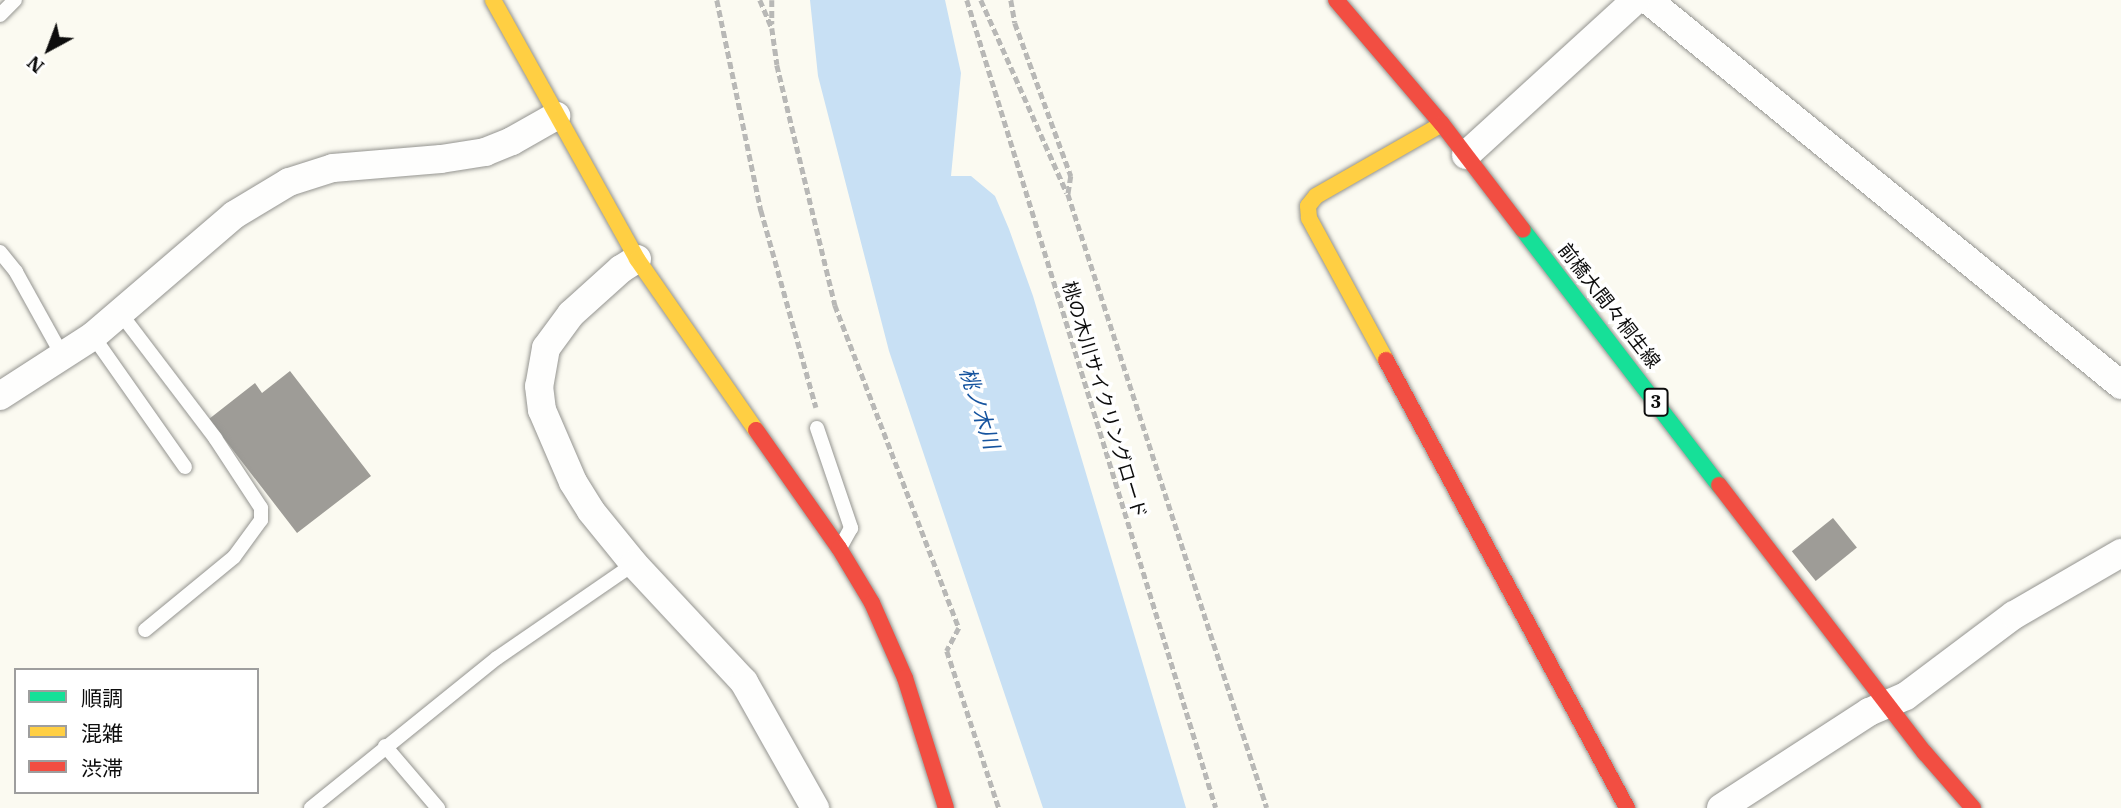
<!DOCTYPE html>
<meta charset="utf-8">
<style>
body{margin:0}
#map{position:relative;width:2121px;height:808px;overflow:hidden;background:#fbfaf1;font-family:"IBM Plex Serif","Noto Sans JP",serif}
div>[style]{position:absolute}
.water>*{inset:0;background:#c8e0f4}
.building>*{inset:0;background:#9e9c97;transform-origin:0 0}
.path>*{height:4.5px;margin-top:-2.25px;transform-origin:0;background:repeating-linear-gradient(90deg,#b8b8b6 0 7px,transparent 0 10.5px)}
.roads{filter:drop-shadow(0 0 2px #949490) drop-shadow(0 0 2px #949490)}
.lane>*{height:14px;margin:-7px;padding:0 7px;transform-origin:7px;border-radius:7px;background:#fefefd}
.street>*{height:28px;margin:-14px;padding:0 14px;transform-origin:14px;border-radius:14px;background:#fefefd}
.fast>*{height:16px;margin:-8px;padding:0 8px;transform-origin:8px;border-radius:8px;background:#16e098}
.slow>*{height:16px;margin:-8px;padding:0 8px;transform-origin:8px;border-radius:8px;background:#ffcf43}
.jam>*{height:16px;margin:-8px;padding:0 8px;transform-origin:8px;border-radius:8px;background:#f24e42}
span{translate:-50% -50%;white-space:nowrap;text-align:center;line-height:1.15;-webkit-text-stroke:7px #fff;paint-order:stroke}
.shield-label span{padding:2px 5px;background:#fff;border:2px solid;border-radius:5px;-webkit-text-stroke-width:0}
.shield-label{font-size:18px;color:#0d0d0d;font-weight:700}
.street-label{font-size:19px;color:#0d0d0d}
.water-label{font-size:21px;color:#16549f;font-style:italic}
.legend{position:absolute;left:14px;top:668px;width:245px;height:126px;box-sizing:border-box;background:#fff;border:2px solid #9e9e9e;margin:0;padding:9px 12px;list-style:none;font-size:21px;color:#0d0d0d}
.legend li{display:flex;align-items:center;gap:14px;height:35px}
.legend b{width:35px;border:2px solid #9e9e9e}
.north{position:absolute;left:14px;top:14px;width:70px;height:70px;-webkit-text-stroke:5px #fff;paint-order:stroke;rotate:221deg;font-size:19px;font-weight:700;line-height:28px;text-align:center;color:#0d0d0d}
.north::after{content:'';display:block;margin:auto;width:24px;height:32px;background:#0d0d0d;clip-path:polygon(50% 0,100% 100%,50% 72%,0 100%)}
</style>
<div id="map">
<div class="water">
<i style="clip-path:polygon(810px 0,945px 0,961px 73px,951px 176px,971px 176px,995px 196px,1009px 229px,1033px 296px,1186px 808px,1043px 808px,889px 351px,818px 76px)"></i>
</div>
<div class="building">
<i style="clip-path:polygon(290px 371px,371px 476px,297px 533px,209px 419px,255px 383px,262px 393px)"></i>
<i style="left:1833px;top:518px;width:38px;height:53px;rotate:51deg"></i>
</div>
<div class="path">
<i style="left:717px;top:0;width:215px;rotate:78.2deg"></i>
<i style="left:761px;top:210px;width:205px;rotate:74.4deg"></i>
<i style="left:760px;top:0;width:30px;rotate:67deg"></i>
<i style="left:772px;top:28px;width:37px;rotate:82deg"></i>
<i style="left:777px;top:65px;width:247px;rotate:76.4deg"></i>
<i style="left:835px;top:305px;width:346px;rotate:69deg"></i>
<i style="left:959px;top:628px;width:26px;rotate:118deg"></i>
<i style="left:947px;top:651px;width:165px;rotate:71.7deg"></i>
<i style="left:772px;top:0;width:24px;rotate:90deg"></i>
<i style="left:967px;top:0;width:845px;rotate:72.87deg"></i>
<i style="left:981px;top:0;width:211px;rotate:66deg"></i>
<i style="left:1011px;top:0;width:23px;rotate:80deg"></i>
<i style="left:1015px;top:23px;width:163px;rotate:69.9deg"></i>
<i style="left:1071px;top:176px;width:18px;rotate:99deg"></i>
<i style="left:1068px;top:194px;width:645px;rotate:72.04deg"></i>
</div>
<div class="roads">
<div class="lane">
<i style="left:0;top:15px;width:21px;rotate:-45deg"></i>
<i style="left:0;top:252px;width:26px;rotate:51deg"></i>
<i style="left:16px;top:272px;width:95px;rotate:61deg"></i>
<i style="left:121px;top:314px;width:156px;rotate:52.8deg"></i>
<i style="left:215px;top:438px;width:84px;rotate:56.7deg"></i>
<i style="left:261px;top:508px;width:12px;rotate:90deg"></i>
<i style="left:261px;top:520px;width:46px;rotate:126.1deg"></i>
<i style="left:234px;top:557px;width:115px;rotate:140.6deg"></i>
<i style="left:93px;top:336px;width:160px;rotate:54.9deg"></i>
<i style="left:817px;top:428px;width:106px;rotate:71.2deg"></i>
<i style="left:851px;top:528px;width:18px;rotate:119deg"></i>
<i style="left:385px;top:746px;width:82px;rotate:49.5deg"></i>
<i style="left:311px;top:808px;width:239px;rotate:-38.9deg"></i>
<i style="left:497px;top:658px;width:166px;rotate:-34.5deg"></i>
</div>
<div class="street">
<i style="left:1648px;top:0;width:610px;rotate:39.14deg"></i>
<i style="left:1466px;top:155px;width:230px;rotate:-42.4deg"></i>
<i style="left:637px;top:259px;width:19px;rotate:148deg"></i>
<i style="left:621px;top:269px;width:67px;rotate:138deg"></i>
<i style="left:571px;top:314px;width:42px;rotate:126.3deg"></i>
<i style="left:546px;top:348px;width:39px;rotate:100deg"></i>
<i style="left:539px;top:386px;width:24px;rotate:83deg"></i>
<i style="left:542px;top:410px;width:78px;rotate:66.7deg"></i>
<i style="left:573px;top:482px;width:34px;rotate:58deg"></i>
<i style="left:591px;top:511px;width:68px;rotate:50.9deg"></i>
<i style="left:634px;top:564px;width:161px;rotate:47deg"></i>
<i style="left:744px;top:682px;width:145px;rotate:60.6deg"></i>
<i style="left:0;top:396px;width:111px;rotate:-32.8deg"></i>
<i style="left:93px;top:336px;width:186px;rotate:-40.6deg"></i>
<i style="left:234px;top:215px;width:64px;rotate:-31deg"></i>
<i style="left:289px;top:182px;width:46px;rotate:-17.7deg"></i>
<i style="left:333px;top:168px;width:108px;rotate:-4.8deg"></i>
<i style="left:441px;top:159px;width:45px;rotate:-9deg"></i>
<i style="left:485px;top:152px;width:29px;rotate:-22deg"></i>
<i style="left:512px;top:141px;width:51px;rotate:-29.6deg"></i>
<i style="left:1721px;top:808px;width:176px;rotate:-33deg"></i>
<i style="left:1869px;top:712px;width:40px;rotate:-23.4deg"></i>
<i style="left:1906px;top:696px;width:135px;rotate:-36.9deg"></i>
<i style="left:2014px;top:615px;width:124px;rotate:-30.1deg"></i>
</div>
<div class="fast">
<i style="left:1523px;top:230px;width:322px;rotate:52.5deg"></i>
</div>
<div class="slow">
<i style="left:493px;top:0;width:296px;rotate:60.9deg"></i>
<i style="left:637px;top:259px;width:208px;rotate:55.2deg"></i>
<i style="left:1386px;top:360px;width:162px;rotate:-118.5deg"></i>
<i style="left:1309px;top:218px;width:12px;rotate:-95deg"></i>
<i style="left:1308px;top:206px;width:13px;rotate:-51deg"></i>
<i style="left:1316px;top:196px;width:145px;rotate:-29.7deg"></i>
</div>
<div class="jam">
<i style="left:1336px;top:0;width:163px;rotate:49.5deg"></i>
<i style="left:1442px;top:124px;width:133px;rotate:52.6deg"></i>
<i style="left:1386px;top:360px;width:509px;rotate:61.72deg"></i>
<i style="left:756px;top:430px;width:144px;rotate:54.9deg"></i>
<i style="left:839px;top:548px;width:64px;rotate:59deg"></i>
<i style="left:872px;top:603px;width:82px;rotate:66.3deg"></i>
<i style="left:905px;top:678px;width:136px;rotate:72.5deg"></i>
<i style="left:1719px;top:485px;width:338px;rotate:52.5deg"></i>
<i style="left:1925px;top:753px;width:73px;rotate:48.9deg"></i>
</div>
</div>
<div class="shield-label">
<span style="left:1656px;top:402px">3</span>
</div>
<div class="street-label">
<span style="left:1609px;top:306px;rotate:52deg">前橋大間々桐生線</span>
<span style="left:1104px;top:400px;rotate:73deg">桃の木川サイクリングロード</span>
</div>
<div class="water-label">
<span style="left:980px;top:408px;rotate:72deg">桃ノ木川</span>
</div>
<ul class="legend">
<li><b style="height:9px;background:#16e098"></b>順調</li>
<li><b style="height:9px;background:#ffcf43"></b>混雑</li>
<li><b style="height:9px;background:#f24e42"></b>渋滞</li>
</ul>
<div class="north">N</div>
</div>
